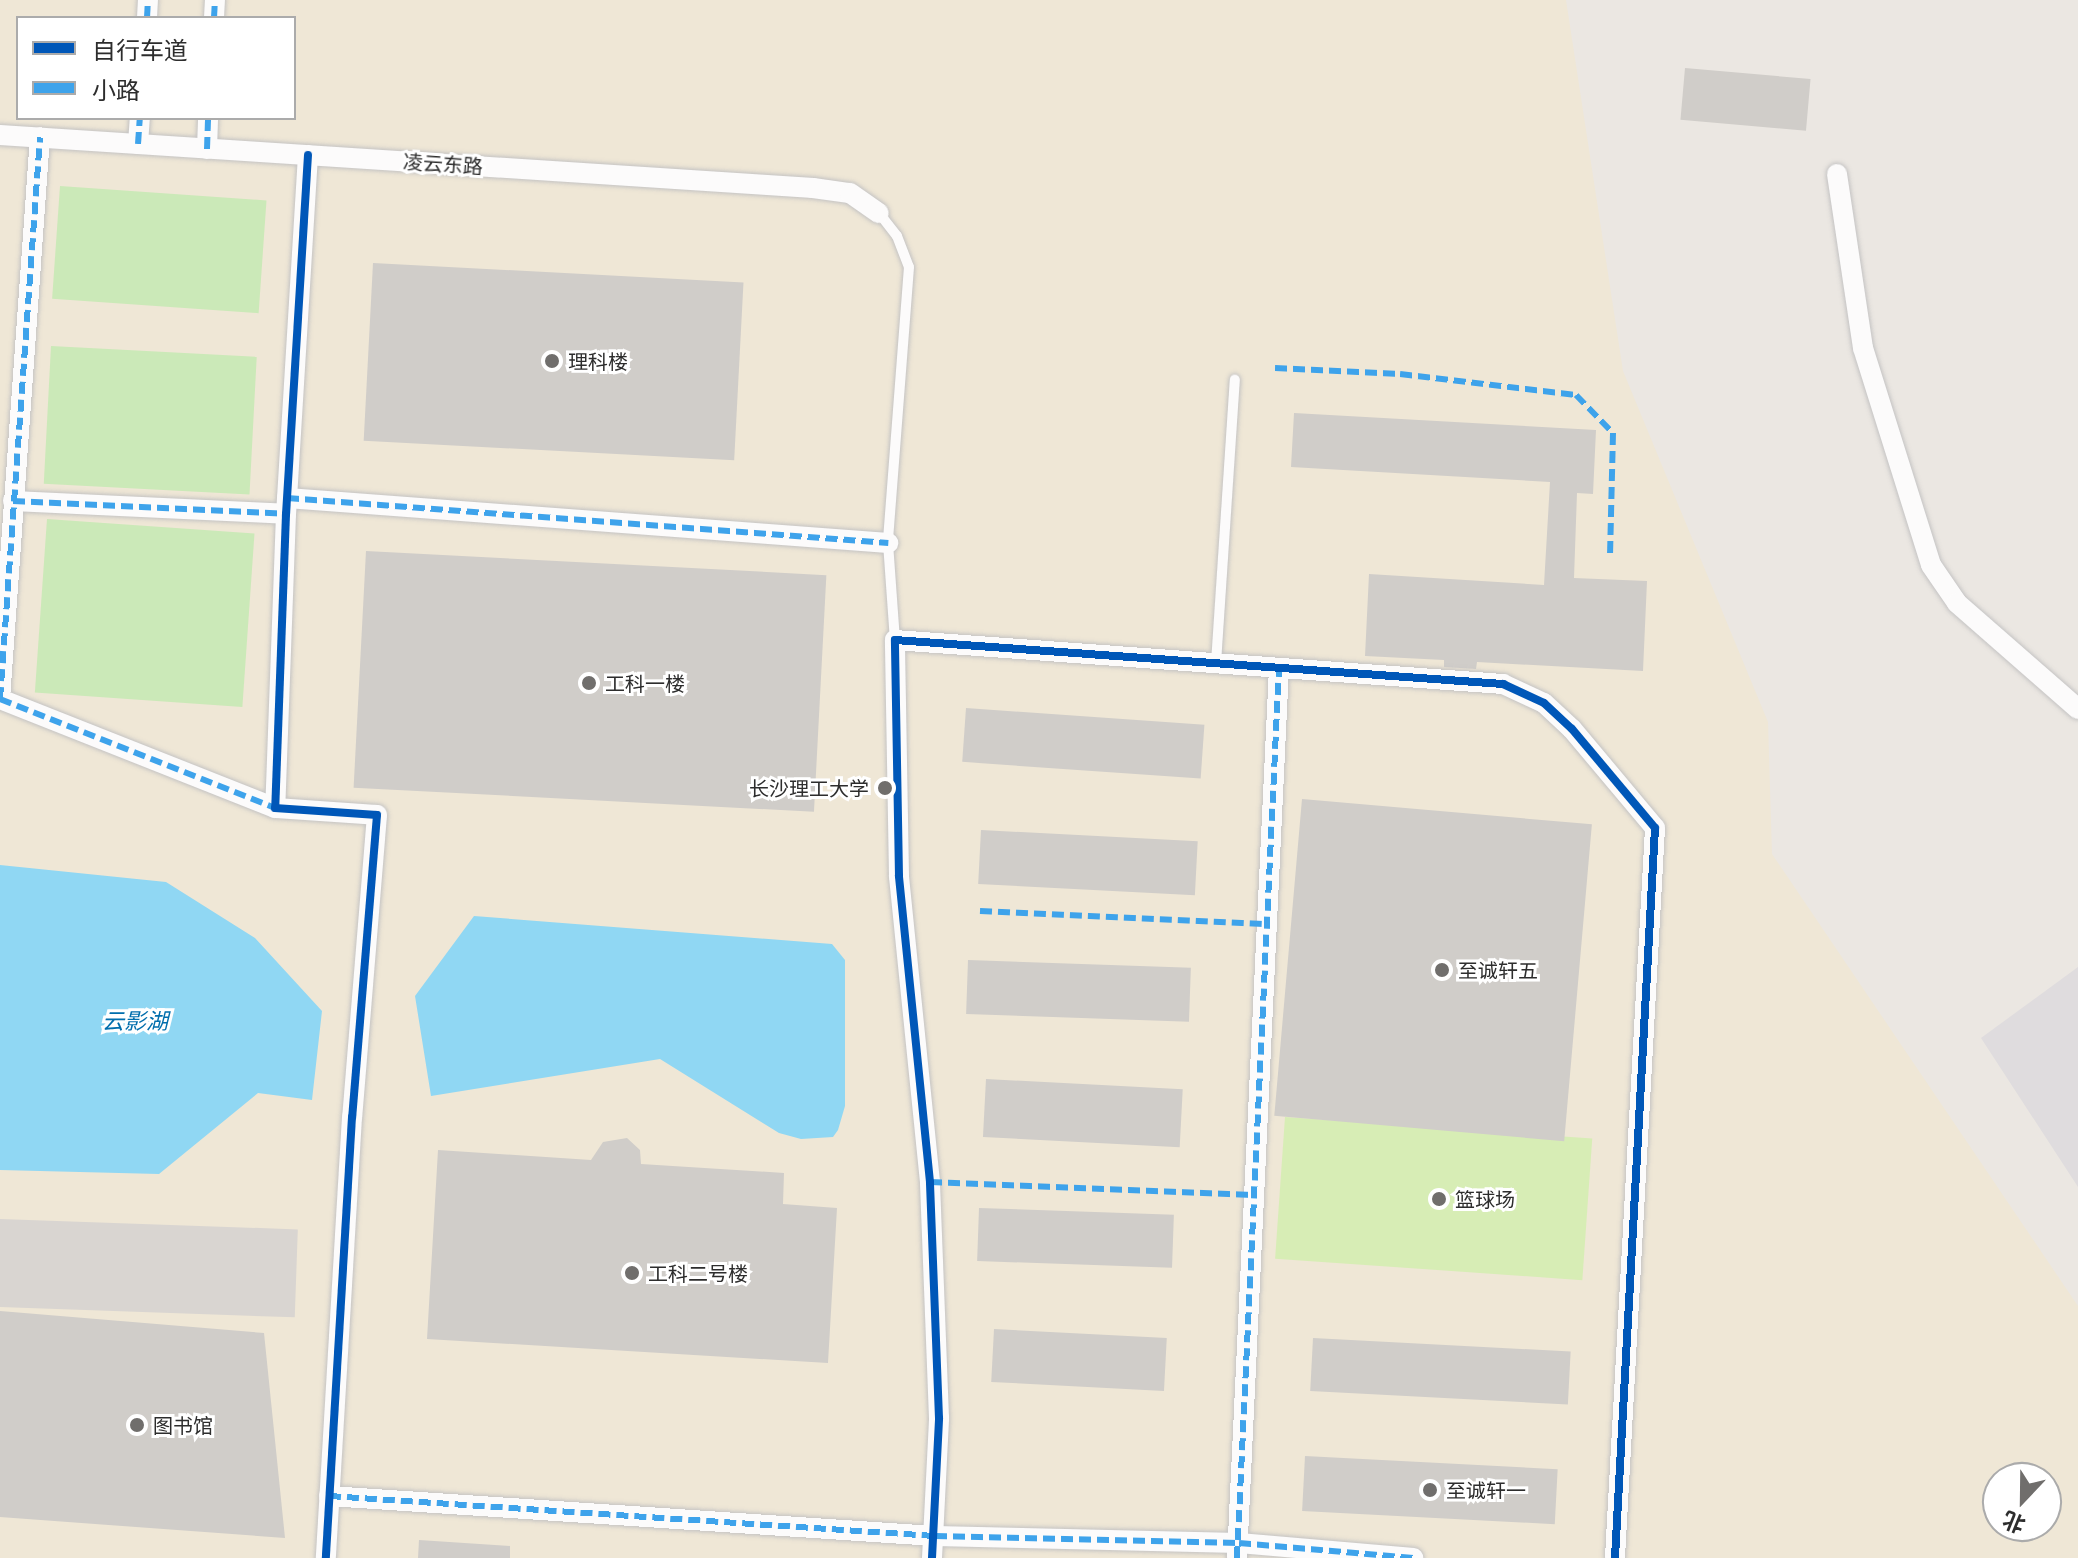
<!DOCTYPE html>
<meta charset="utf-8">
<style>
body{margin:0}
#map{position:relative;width:2078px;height:1558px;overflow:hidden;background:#ebe7e2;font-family:"Golos Text","Noto Sans SC",sans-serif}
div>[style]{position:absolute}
.industrial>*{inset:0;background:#dfdcde}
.education>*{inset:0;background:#efe7d6}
.green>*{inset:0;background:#cbe9b8;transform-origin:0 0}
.pitch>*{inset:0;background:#d7edb5;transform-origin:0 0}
.plaza>*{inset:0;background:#d9d5d1;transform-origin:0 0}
.water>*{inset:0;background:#90d7f3}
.building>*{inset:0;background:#d0cdc9;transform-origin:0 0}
.roads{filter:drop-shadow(0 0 2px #c4c3c3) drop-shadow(0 0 2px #c4c3c3)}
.service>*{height:10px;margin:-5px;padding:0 5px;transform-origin:5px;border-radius:5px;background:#fcfbfb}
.minor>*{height:20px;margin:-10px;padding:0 10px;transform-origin:10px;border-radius:10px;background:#fcfbfb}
.quiet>*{height:6px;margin-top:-3px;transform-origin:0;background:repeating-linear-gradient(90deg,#3ea3eb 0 12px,transparent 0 18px)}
.cycleway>*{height:8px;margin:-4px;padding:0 4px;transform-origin:4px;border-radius:4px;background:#0057b8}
.dots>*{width:22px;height:22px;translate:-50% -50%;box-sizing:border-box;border:4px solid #fff;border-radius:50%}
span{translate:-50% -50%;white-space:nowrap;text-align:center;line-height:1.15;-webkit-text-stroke:6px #fff;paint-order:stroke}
.street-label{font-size:20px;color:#2d2d2d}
.poi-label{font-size:20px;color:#2d2d2d}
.left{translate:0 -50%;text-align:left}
.right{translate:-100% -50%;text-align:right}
.water-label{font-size:22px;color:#016ead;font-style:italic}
.legend{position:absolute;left:16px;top:16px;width:280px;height:104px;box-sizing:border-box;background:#fff;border:2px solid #ababab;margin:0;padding:10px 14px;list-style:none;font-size:24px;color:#2d2d2d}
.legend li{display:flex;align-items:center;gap:16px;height:40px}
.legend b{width:40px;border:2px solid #ababab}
.north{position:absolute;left:1982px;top:1462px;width:80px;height:80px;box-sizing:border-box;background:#fff;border:2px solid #ababab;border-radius:50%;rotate:202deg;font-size:22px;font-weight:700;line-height:32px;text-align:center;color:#2d2d2d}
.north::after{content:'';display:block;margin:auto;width:28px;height:36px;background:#706e6c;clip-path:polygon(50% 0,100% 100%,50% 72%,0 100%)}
</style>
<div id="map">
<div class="industrial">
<i style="clip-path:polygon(2078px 967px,2078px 1187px,1981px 1038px)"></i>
</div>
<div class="education">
<i style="clip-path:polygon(evenodd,0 0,1566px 0,1623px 371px,1768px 722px,1772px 854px,2078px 1306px,2078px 1558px,0 1558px,0 0,18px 18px,294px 18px,294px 118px,18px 118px,18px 18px,0 0,1998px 1478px,2046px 1478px,2046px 1526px,1998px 1526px,1998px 1478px)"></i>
</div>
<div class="green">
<i style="left:60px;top:186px;width:207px;height:113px;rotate:4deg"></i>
<i style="left:51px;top:346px;width:206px;height:138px;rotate:3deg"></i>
<i style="left:47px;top:519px;width:208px;height:174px;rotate:4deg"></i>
</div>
<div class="pitch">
<i style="left:1285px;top:1117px;width:308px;height:142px;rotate:4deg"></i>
</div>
<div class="plaza">
<i style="left:0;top:1219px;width:298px;height:88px;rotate:2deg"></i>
</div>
<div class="water">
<i style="clip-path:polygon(0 865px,166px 882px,255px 938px,322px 1011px,312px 1100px,258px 1093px,159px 1174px,0 1170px)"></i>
<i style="clip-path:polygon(474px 916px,832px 944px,845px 960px,845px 1106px,838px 1130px,833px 1137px,801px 1139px,779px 1133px,660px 1059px,431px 1096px,415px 996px)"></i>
</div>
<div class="building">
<i style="left:1685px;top:68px;width:126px;height:52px;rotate:5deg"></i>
<i style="left:373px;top:263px;width:371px;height:178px;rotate:3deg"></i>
<i style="clip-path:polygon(1294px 413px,1596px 430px,1593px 494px,1577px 493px,1574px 578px,1647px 581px,1643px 671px,1477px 662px,1476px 669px,1444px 667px,1444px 660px,1365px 656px,1369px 574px,1544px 585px,1550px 482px,1291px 467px)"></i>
<i style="left:366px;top:551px;width:461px;height:237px;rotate:3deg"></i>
<i style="left:966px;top:708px;width:239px;height:54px;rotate:4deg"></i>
<i style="left:1302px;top:799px;width:291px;height:318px;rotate:5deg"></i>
<i style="left:981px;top:830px;width:217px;height:54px;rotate:3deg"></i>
<i style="left:968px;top:960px;width:223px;height:54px;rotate:2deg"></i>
<i style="left:986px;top:1079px;width:197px;height:58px;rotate:3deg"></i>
<i style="clip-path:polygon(627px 1138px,640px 1150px,641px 1164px,784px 1173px,783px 1204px,837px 1208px,828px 1363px,427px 1339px,438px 1150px,591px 1160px,603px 1142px)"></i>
<i style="left:979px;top:1208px;width:195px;height:53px;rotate:2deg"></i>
<i style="clip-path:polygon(0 1311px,264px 1333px,285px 1538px,0 1517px)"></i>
<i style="left:994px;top:1329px;width:173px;height:53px;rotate:3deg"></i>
<i style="left:1313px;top:1338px;width:258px;height:53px;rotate:3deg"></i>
<i style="left:1305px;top:1456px;width:253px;height:55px;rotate:3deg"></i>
<i style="clip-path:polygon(419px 1540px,510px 1546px,510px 1558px,418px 1558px)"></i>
</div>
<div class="roads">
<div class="service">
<i style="left:879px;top:213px;width:29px;rotate:52deg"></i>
<i style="left:897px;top:236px;width:33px;rotate:69deg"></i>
<i style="left:909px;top:267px;width:277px;rotate:94.4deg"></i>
<i style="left:888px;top:543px;width:97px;rotate:85.9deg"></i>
<i style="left:1216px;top:663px;width:284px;rotate:-86.2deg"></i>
</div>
<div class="minor">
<i style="left:147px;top:18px;width:18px;rotate:-87deg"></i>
<i style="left:214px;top:18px;width:18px;rotate:-87deg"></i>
<i style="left:0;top:135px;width:815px;rotate:3.73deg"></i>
<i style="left:813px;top:188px;width:37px;rotate:8deg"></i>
<i style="left:850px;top:193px;width:35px;rotate:35deg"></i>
<i style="left:138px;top:144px;width:26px;rotate:-86deg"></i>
<i style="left:207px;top:149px;width:31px;rotate:-88deg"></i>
<i style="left:308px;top:155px;width:360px;rotate:93.5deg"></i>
<i style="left:286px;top:514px;width:294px;rotate:92.1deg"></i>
<i style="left:275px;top:808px;width:102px;rotate:3.9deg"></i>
<i style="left:377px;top:815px;width:303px;rotate:94.7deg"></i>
<i style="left:352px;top:1117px;width:442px;rotate:93.4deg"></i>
<i style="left:1837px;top:174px;width:176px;rotate:81.5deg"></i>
<i style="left:1863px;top:348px;width:227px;rotate:72.6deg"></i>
<i style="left:1931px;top:565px;width:46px;rotate:55.6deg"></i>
<i style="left:1957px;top:603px;width:161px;rotate:41.2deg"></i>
<i style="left:287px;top:498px;width:603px;rotate:4.28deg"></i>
<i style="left:13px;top:501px;width:273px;rotate:2.7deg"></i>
<i style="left:0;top:699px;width:563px;rotate:-85.93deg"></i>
<i style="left:0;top:699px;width:296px;rotate:21.6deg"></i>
<i style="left:329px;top:1496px;width:607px;rotate:3.78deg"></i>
<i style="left:935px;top:1536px;width:304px;rotate:1.3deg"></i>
<i style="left:1239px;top:1543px;width:175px;rotate:4.9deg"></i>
<i style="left:932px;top:1558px;width:140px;rotate:-87.1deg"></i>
<i style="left:939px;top:1418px;width:236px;rotate:-92.2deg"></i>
<i style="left:930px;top:1182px;width:308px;rotate:-95.8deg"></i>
<i style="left:899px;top:876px;width:236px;rotate:-91deg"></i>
<i style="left:895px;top:640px;width:610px;rotate:4.14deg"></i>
<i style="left:1503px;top:684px;width:45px;rotate:24.9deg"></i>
<i style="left:1544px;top:703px;width:38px;rotate:43deg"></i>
<i style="left:1572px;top:729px;width:129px;rotate:50deg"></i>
<i style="left:1655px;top:828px;width:731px;rotate:93.14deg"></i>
<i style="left:1237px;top:1558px;width:891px;rotate:-87.3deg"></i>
</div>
</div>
<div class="quiet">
<i style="left:147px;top:18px;width:18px;rotate:-87deg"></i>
<i style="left:214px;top:18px;width:18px;rotate:-87deg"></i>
<i style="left:138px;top:144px;width:26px;rotate:-86deg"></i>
<i style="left:207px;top:149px;width:31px;rotate:-88deg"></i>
<i style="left:1275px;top:368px;width:125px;rotate:2.7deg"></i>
<i style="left:1400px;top:374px;width:177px;rotate:6.8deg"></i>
<i style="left:1576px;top:395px;width:53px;rotate:45.8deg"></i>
<i style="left:1613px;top:433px;width:121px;rotate:91.4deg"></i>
<i style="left:287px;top:498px;width:603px;rotate:4.28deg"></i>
<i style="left:13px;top:501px;width:273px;rotate:2.7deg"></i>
<i style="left:0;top:699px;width:563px;rotate:-85.93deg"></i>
<i style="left:0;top:699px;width:296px;rotate:21.6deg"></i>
<i style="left:980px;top:911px;width:284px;rotate:2.6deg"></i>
<i style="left:930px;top:1182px;width:323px;rotate:2.3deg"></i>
<i style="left:329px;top:1496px;width:607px;rotate:3.78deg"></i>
<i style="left:935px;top:1536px;width:304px;rotate:1.3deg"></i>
<i style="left:1239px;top:1543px;width:175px;rotate:4.9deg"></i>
<i style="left:1237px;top:1558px;width:891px;rotate:-87.3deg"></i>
</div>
<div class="cycleway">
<i style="left:308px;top:155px;width:360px;rotate:93.5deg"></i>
<i style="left:286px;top:514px;width:294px;rotate:92.1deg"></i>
<i style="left:275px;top:808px;width:102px;rotate:3.9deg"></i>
<i style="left:377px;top:815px;width:303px;rotate:94.7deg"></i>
<i style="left:352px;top:1117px;width:442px;rotate:93.4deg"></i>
<i style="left:932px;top:1558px;width:140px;rotate:-87.1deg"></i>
<i style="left:939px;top:1418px;width:236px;rotate:-92.2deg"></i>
<i style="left:930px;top:1182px;width:308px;rotate:-95.8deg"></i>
<i style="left:899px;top:876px;width:236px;rotate:-91deg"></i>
<i style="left:895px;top:640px;width:610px;rotate:4.14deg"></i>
<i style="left:1503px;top:684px;width:45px;rotate:24.9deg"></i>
<i style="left:1544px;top:703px;width:38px;rotate:43deg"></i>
<i style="left:1572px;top:729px;width:129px;rotate:50deg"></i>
<i style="left:1655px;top:828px;width:731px;rotate:93.14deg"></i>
</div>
<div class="dots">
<i style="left:552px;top:361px;background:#706e6c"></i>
<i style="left:589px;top:683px;background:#706e6c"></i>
<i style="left:885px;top:788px;background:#706e6c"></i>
<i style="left:1442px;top:970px;background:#706e6c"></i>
<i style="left:1439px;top:1199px;background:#706e6c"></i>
<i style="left:632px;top:1273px;background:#706e6c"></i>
<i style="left:137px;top:1425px;background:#706e6c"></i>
<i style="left:1430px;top:1490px;background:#706e6c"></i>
</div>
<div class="street-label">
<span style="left:443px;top:164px;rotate:4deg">凌云东路</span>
</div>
<div class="poi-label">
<span class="left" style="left:568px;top:361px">理科楼</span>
<span class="left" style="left:605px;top:683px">工科一楼</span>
<span class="right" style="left:869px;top:788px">长沙理工大学</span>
<span class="left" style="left:1458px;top:970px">至诚轩五</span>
<span class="left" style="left:1455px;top:1199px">篮球场</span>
<span class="left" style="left:648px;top:1273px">工科二号楼</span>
<span class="left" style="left:153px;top:1425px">图书馆</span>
<span class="left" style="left:1446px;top:1490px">至诚轩一</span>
</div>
<div class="water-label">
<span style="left:135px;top:1021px">云影湖</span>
</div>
<ul class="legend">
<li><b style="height:10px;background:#0057b8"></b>自行车道</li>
<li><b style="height:10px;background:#3ea3eb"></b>小路</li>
</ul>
<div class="north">北</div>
</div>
